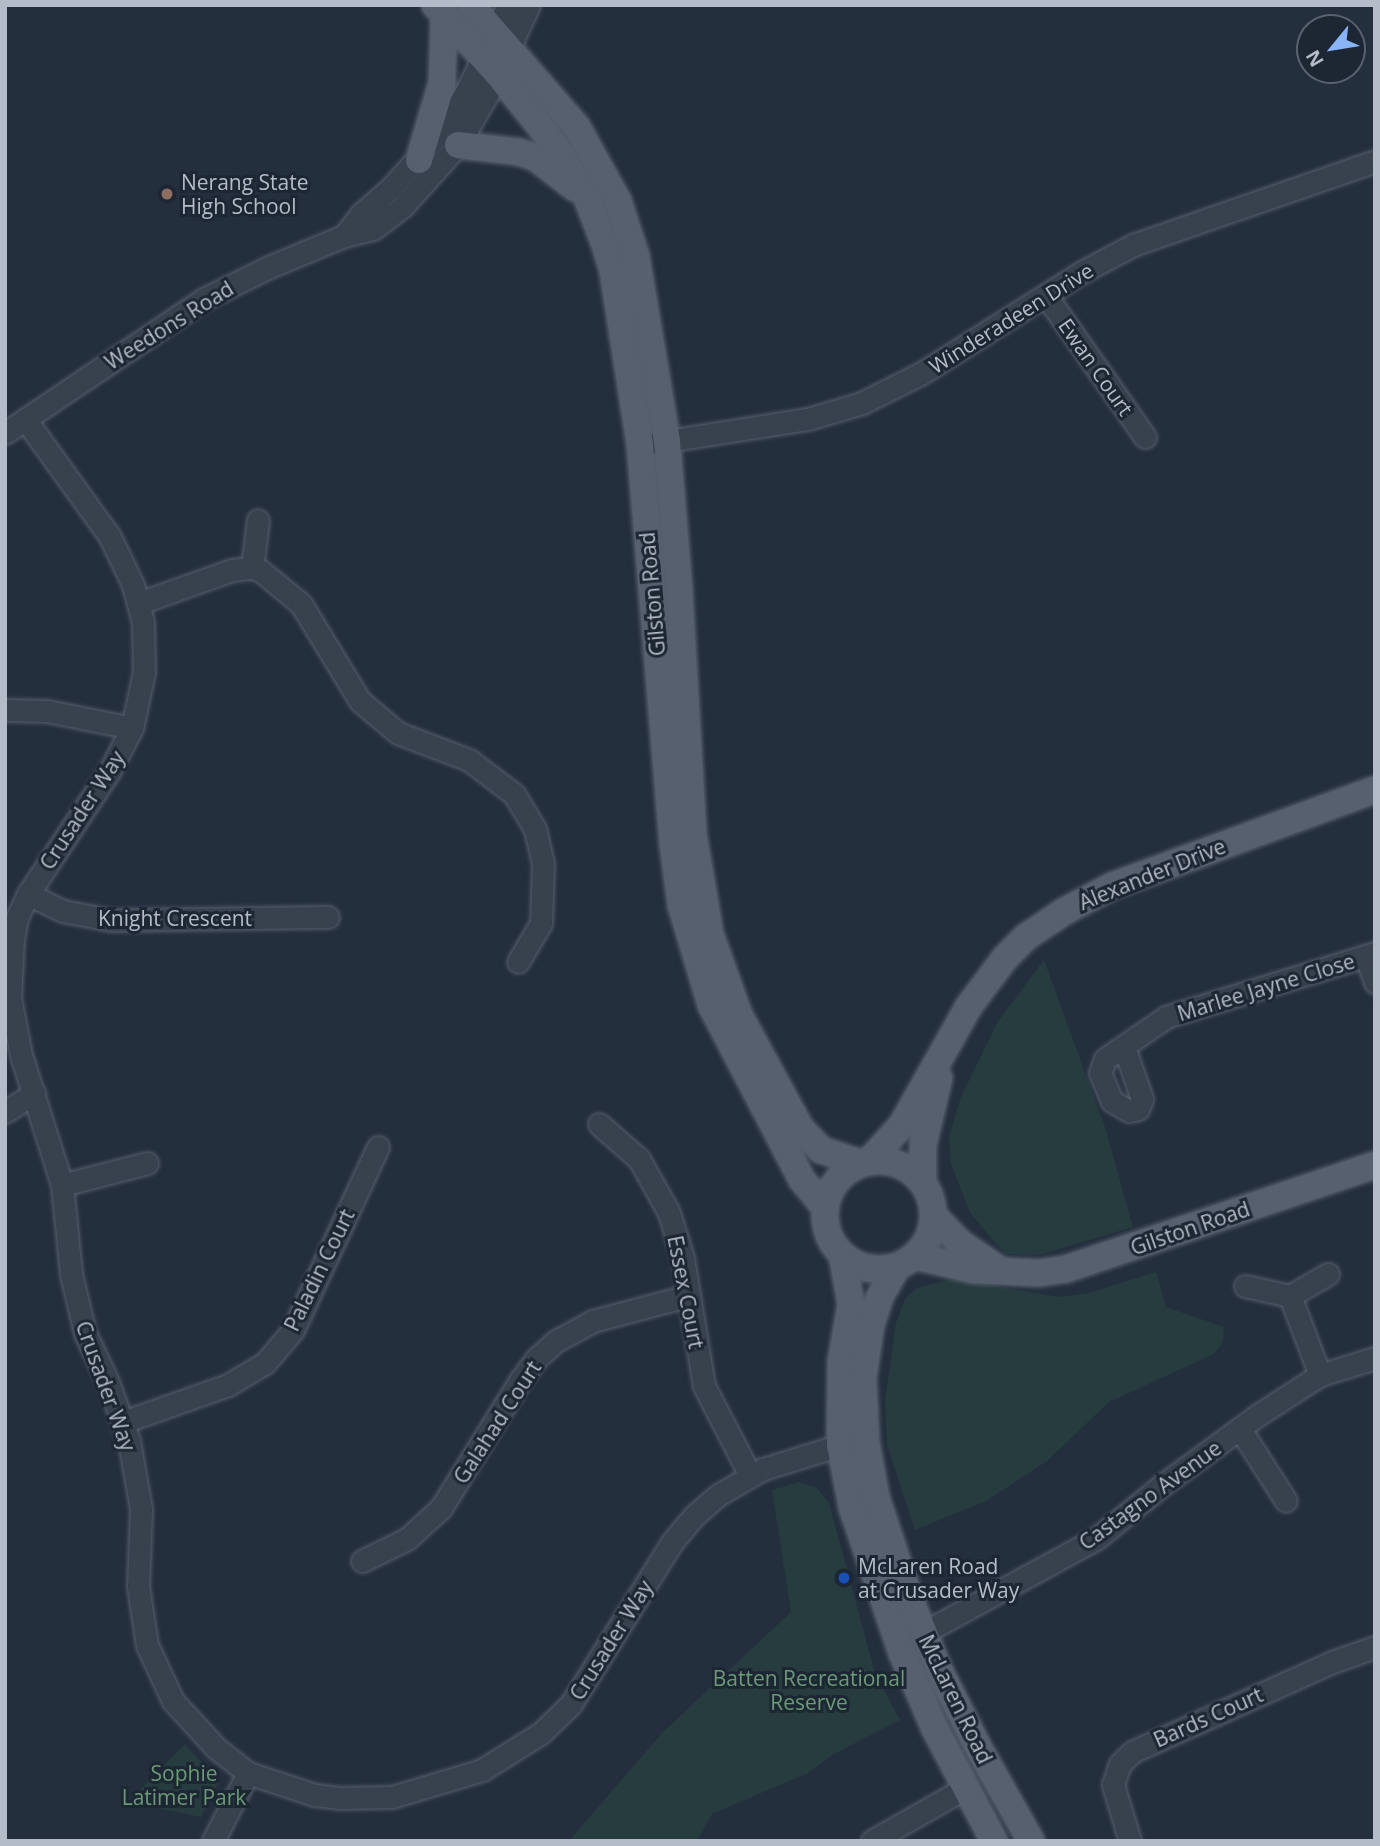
<!DOCTYPE html>
<style>
body{margin:0}
#map{position:relative;width:1380px;height:1846px;overflow:hidden;background:#242f3e;font-family:"Open Sans",sans-serif}
div>[style]{position:absolute}
.green>*{inset:0;background:#263c3f}
.roads{filter:drop-shadow(0 0 2px #565f6c) drop-shadow(0 0 2px #565f6c)}
.minor>*{height:21px;margin:-10.5px;padding:0 10.5px;transform-origin:10.5px;border-radius:10.5px;background:#38414e}
.major>*{height:26px;margin:-13px;padding:0 13px;transform-origin:13px;border-radius:13px;background:#56606e}
.major>.ring{margin:-13px;padding:0;box-sizing:content-box;background:none;border:26px solid #56606e;border-radius:50%}
.dots>*{width:19px;height:19px;translate:-50% -50%;box-sizing:border-box;border:4px solid #1d2633;border-radius:50%}
span{translate:-50% -50%;white-space:nowrap;text-align:center;line-height:1.15;-webkit-text-stroke:6px #1d2633;paint-order:stroke}
.poi-label{font-size:21px;color:#b4bcc9}
.left{translate:0 -50%;text-align:left}
.street-label{font-size:21px;color:#b4bcc9}
.park-label{font-size:21px;color:#6b9a76}
.frame{position:absolute;inset:0;border:7px solid #b4bcc9;pointer-events:none}
.north{position:absolute;left:1296px;top:14px;width:70px;height:70px;box-sizing:border-box;background:#1d2633;border:2px solid #59626f;border-radius:50%;rotate:240deg;font-size:19px;font-weight:700;line-height:28px;text-align:center;color:#b4bcc9}
.north::after{content:'';display:block;margin:auto;width:24px;height:32px;background:#8ab4f8;clip-path:polygon(50% 0,100% 100%,50% 72%,0 100%)}
</style>
<div id="map">
<div class="green">
<i style="clip-path:polygon(1044px 960px,1106px 1130px,1133px 1227px,1040px 1255px,1005px 1254px,970px 1213px,951px 1164px,949px 1136px,961px 1097px,997px 1023px)"></i>
<i style="clip-path:polygon(1156px 1272px,1166px 1307px,1224px 1327px,1223px 1342px,1214px 1354px,1109px 1402px,1047px 1461px,986px 1501px,915px 1530px,887px 1445px,885px 1401px,896px 1323px,905px 1299px,917px 1288px,953px 1279px,1060px 1297px,1089px 1293px)"></i>
<i style="clip-path:polygon(799px 1482px,817px 1488px,829px 1503px,875px 1673px,900px 1720px,832px 1755px,808px 1773px,712px 1814px,697px 1841px,569px 1841px,662px 1733px,791px 1612px,772px 1490px)"></i>
<i style="clip-path:polygon(185px 1744px,219px 1782px,201px 1817px,128px 1802px)"></i>
</div>
<div class="roads">
<div class="minor">
<i style="left:344px;top:236px;width:28px;rotate:-52deg"></i>
<i style="left:361px;top:214px;width:37px;rotate:-41deg"></i>
<i style="left:389px;top:190px;width:81px;rotate:-48deg"></i>
<i style="left:443px;top:130px;width:47px;rotate:-59deg"></i>
<i style="left:467px;top:90px;width:94px;rotate:-64.2deg"></i>
<i style="left:1047px;top:297px;width:171px;rotate:55deg"></i>
<i style="left:25px;top:419px;width:145px;rotate:54.2deg"></i>
<i style="left:110px;top:537px;width:53px;rotate:64.4deg"></i>
<i style="left:133px;top:585px;width:38px;rotate:75deg"></i>
<i style="left:143px;top:622px;width:50px;rotate:88.9deg"></i>
<i style="left:144px;top:672px;width:57px;rotate:102.1deg"></i>
<i style="left:132px;top:728px;width:50px;rotate:117.6deg"></i>
<i style="left:109px;top:772px;width:146px;rotate:123.6deg"></i>
<i style="left:28px;top:894px;width:26px;rotate:115deg"></i>
<i style="left:17px;top:918px;width:21px;rotate:101deg"></i>
<i style="left:13px;top:939px;width:59px;rotate:92.9deg"></i>
<i style="left:10px;top:998px;width:58px;rotate:79.1deg"></i>
<i style="left:21px;top:1055px;width:136px;rotate:72.5deg"></i>
<i style="left:62px;top:1185px;width:89px;rotate:84.2deg"></i>
<i style="left:71px;top:1274px;width:61px;rotate:76.7deg"></i>
<i style="left:85px;top:1333px;width:54px;rotate:64.9deg"></i>
<i style="left:108px;top:1382px;width:63px;rotate:70.4deg"></i>
<i style="left:129px;top:1441px;width:69px;rotate:80deg"></i>
<i style="left:141px;top:1509px;width:77px;rotate:92.2deg"></i>
<i style="left:138px;top:1586px;width:60px;rotate:81.3deg"></i>
<i style="left:147px;top:1645px;width:62px;rotate:65.1deg"></i>
<i style="left:173px;top:1701px;width:64px;rotate:47.5deg"></i>
<i style="left:216px;top:1748px;width:41px;rotate:38deg"></i>
<i style="left:248px;top:1773px;width:71px;rotate:18.2deg"></i>
<i style="left:315px;top:1795px;width:24px;rotate:7deg"></i>
<i style="left:339px;top:1798px;width:53px;rotate:-1.1deg"></i>
<i style="left:392px;top:1797px;width:94px;rotate:-16.7deg"></i>
<i style="left:482px;top:1770px;width:70px;rotate:-32.1deg"></i>
<i style="left:541px;top:1733px;width:42px;rotate:-44deg"></i>
<i style="left:571px;top:1704px;width:192px;rotate:-58deg"></i>
<i style="left:673px;top:1541px;width:34px;rotate:-50deg"></i>
<i style="left:695px;top:1515px;width:30px;rotate:-41deg"></i>
<i style="left:718px;top:1495px;width:52px;rotate:-30deg"></i>
<i style="left:763px;top:1469px;width:81px;rotate:-17.3deg"></i>
<i style="left:5px;top:433px;width:240px;rotate:-34deg"></i>
<i style="left:204px;top:299px;width:72px;rotate:-26.2deg"></i>
<i style="left:269px;top:267px;width:81px;rotate:-22.5deg"></i>
<i style="left:344px;top:236px;width:30px;rotate:-14deg"></i>
<i style="left:373px;top:229px;width:38px;rotate:-37deg"></i>
<i style="left:403px;top:206px;width:82px;rotate:-48deg"></i>
<i style="left:458px;top:145px;width:58px;rotate:-59.9deg"></i>
<i style="left:487px;top:95px;width:99px;rotate:-65deg"></i>
<i style="left:654px;top:443px;width:156px;rotate:-8.9deg"></i>
<i style="left:808px;top:419px;width:56px;rotate:-16.5deg"></i>
<i style="left:862px;top:403px;width:67px;rotate:-26.6deg"></i>
<i style="left:922px;top:373px;width:189px;rotate:-32.3deg"></i>
<i style="left:1082px;top:272px;width:58px;rotate:-27.9deg"></i>
<i style="left:1133px;top:245px;width:256px;rotate:-19.1deg"></i>
<i style="left:252px;top:568px;width:48px;rotate:-82.9deg"></i>
<i style="left:139px;top:603px;width:99px;rotate:-19.5deg"></i>
<i style="left:232px;top:570px;width:20px;rotate:-6deg"></i>
<i style="left:252px;top:568px;width:9px;rotate:18deg"></i>
<i style="left:261px;top:571px;width:52px;rotate:39.5deg"></i>
<i style="left:301px;top:604px;width:114px;rotate:58.7deg"></i>
<i style="left:360px;top:701px;width:50px;rotate:40.1deg"></i>
<i style="left:398px;top:733px;width:76px;rotate:20.8deg"></i>
<i style="left:469px;top:760px;width:56px;rotate:37.1deg"></i>
<i style="left:514px;top:794px;width:41px;rotate:59deg"></i>
<i style="left:535px;top:829px;width:36px;rotate:77deg"></i>
<i style="left:543px;top:864px;width:59px;rotate:91.9deg"></i>
<i style="left:541px;top:923px;width:45px;rotate:120.5deg"></i>
<i style="left:5px;top:710px;width:42px;rotate:1.4deg"></i>
<i style="left:47px;top:711px;width:87px;rotate:11.3deg"></i>
<i style="left:28px;top:894px;width:39px;rotate:26deg"></i>
<i style="left:63px;top:911px;width:48px;rotate:10.8deg"></i>
<i style="left:110px;top:920px;width:218px;rotate:-0.8deg"></i>
<i style="left:1366px;top:956px;width:28px;rotate:71deg"></i>
<i style="left:1124px;top:1047px;width:55px;rotate:70.9deg"></i>
<i style="left:1142px;top:1099px;width:11px;rotate:112deg"></i>
<i style="left:1138px;top:1109px;width:9px;rotate:167deg"></i>
<i style="left:1129px;top:1111px;width:20px;rotate:-150deg"></i>
<i style="left:1112px;top:1101px;width:30px;rotate:-113deg"></i>
<i style="left:1100px;top:1073px;width:15px;rotate:-70deg"></i>
<i style="left:1105px;top:1059px;width:74px;rotate:-34.5deg"></i>
<i style="left:1166px;top:1017px;width:219px;rotate:-17deg"></i>
<i style="left:5px;top:1112px;width:35px;rotate:-33deg"></i>
<i style="left:599px;top:1124px;width:53px;rotate:41.2deg"></i>
<i style="left:639px;top:1159px;width:62px;rotate:60.9deg"></i>
<i style="left:669px;top:1213px;width:47px;rotate:72.7deg"></i>
<i style="left:683px;top:1258px;width:130px;rotate:80.7deg"></i>
<i style="left:704px;top:1386px;width:100px;rotate:62.7deg"></i>
<i style="left:62px;top:1185px;width:88px;rotate:-14.5deg"></i>
<i style="left:1245px;top:1286px;width:46px;rotate:12.5deg"></i>
<i style="left:1290px;top:1296px;width:44px;rotate:-30.1deg"></i>
<i style="left:1290px;top:1296px;width:85px;rotate:69.2deg"></i>
<i style="left:123px;top:1422px;width:111px;rotate:-19.4deg"></i>
<i style="left:228px;top:1385px;width:43px;rotate:-30.7deg"></i>
<i style="left:265px;top:1363px;width:43px;rotate:-49.7deg"></i>
<i style="left:293px;top:1330px;width:202px;rotate:-65.1deg"></i>
<i style="left:1240px;top:1429px;width:85px;rotate:57.4deg"></i>
<i style="left:362px;top:1561px;width:50px;rotate:-26.1deg"></i>
<i style="left:407px;top:1539px;width:46px;rotate:-42.4deg"></i>
<i style="left:441px;top:1508px;width:152px;rotate:-58.2deg"></i>
<i style="left:521px;top:1379px;width:26px;rotate:-53deg"></i>
<i style="left:537px;top:1358px;width:25px;rotate:-42deg"></i>
<i style="left:556px;top:1341px;width:42px;rotate:-28.4deg"></i>
<i style="left:593px;top:1321px;width:97px;rotate:-14.9deg"></i>
<i style="left:923px;top:1633px;width:198px;rotate:-28.6deg"></i>
<i style="left:1097px;top:1538px;width:82px;rotate:-39.1deg"></i>
<i style="left:1161px;top:1486px;width:120px;rotate:-36.2deg"></i>
<i style="left:1258px;top:1415px;width:74px;rotate:-32.8deg"></i>
<i style="left:1320px;top:1375px;width:58px;rotate:-17.2deg"></i>
<i style="left:213px;top:1841px;width:76px;rotate:-62.8deg"></i>
<i style="left:872px;top:1841px;width:107px;rotate:-29.7deg"></i>
<i style="left:1130px;top:1841px;width:59px;rotate:-106.9deg"></i>
<i style="left:1113px;top:1785px;width:22px;rotate:-72deg"></i>
<i style="left:1120px;top:1764px;width:17px;rotate:-45deg"></i>
<i style="left:1132px;top:1752px;width:219px;rotate:-24.2deg"></i>
<i style="left:1332px;top:1662px;width:46px;rotate:-19.2deg"></i>
</div>
<div class="major">
<i style="left:435px;top:5px;width:93px;rotate:47.6deg"></i>
<i style="left:498px;top:74px;width:90px;rotate:51.3deg"></i>
<i style="left:554px;top:144px;width:63px;rotate:58.6deg"></i>
<i style="left:587px;top:198px;width:50px;rotate:69deg"></i>
<i style="left:605px;top:245px;width:28px;rotate:73deg"></i>
<i style="left:613px;top:272px;width:175px;rotate:81.1deg"></i>
<i style="left:640px;top:445px;width:401px;rotate:85.3deg"></i>
<i style="left:673px;top:845px;width:61px;rotate:82.4deg"></i>
<i style="left:681px;top:905px;width:104px;rotate:73.3deg"></i>
<i style="left:711px;top:1005px;width:197px;rotate:62.5deg"></i>
<i style="left:802px;top:1180px;width:35px;rotate:50deg"></i>
<i style="left:471px;top:5px;width:162px;rotate:49deg"></i>
<i style="left:577px;top:127px;width:85px;rotate:61deg"></i>
<i style="left:618px;top:201px;width:58px;rotate:71.9deg"></i>
<i style="left:636px;top:256px;width:189px;rotate:80.5deg"></i>
<i style="left:667px;top:442px;width:146px;rotate:85.3deg"></i>
<i style="left:679px;top:588px;width:245px;rotate:86.7deg"></i>
<i style="left:693px;top:833px;width:102px;rotate:80.4deg"></i>
<i style="left:710px;top:934px;width:86px;rotate:70.3deg"></i>
<i style="left:739px;top:1015px;width:130px;rotate:61.5deg"></i>
<i style="left:801px;top:1129px;width:29px;rotate:46deg"></i>
<i style="left:821px;top:1150px;width:41px;rotate:18.4deg"></i>
<i style="left:458px;top:145px;width:61px;rotate:6.5deg"></i>
<i style="left:519px;top:152px;width:18px;rotate:19deg"></i>
<i style="left:536px;top:158px;width:49px;rotate:37.6deg"></i>
<i style="left:419px;top:160px;width:80px;rotate:-73.4deg"></i>
<i style="left:442px;top:83px;width:68px;rotate:-88.3deg"></i>
<i style="left:870px;top:1160px;width:47px;rotate:-47.6deg"></i>
<i style="left:902px;top:1125px;width:137px;rotate:-60.6deg"></i>
<i style="left:969px;top:1006px;width:60px;rotate:-53.1deg"></i>
<i style="left:1005px;top:958px;width:30px;rotate:-45deg"></i>
<i style="left:1026px;top:937px;width:47px;rotate:-33.7deg"></i>
<i style="left:1065px;top:911px;width:53px;rotate:-28deg"></i>
<i style="left:1112px;top:886px;width:280px;rotate:-20.1deg"></i>
<i class="ring" style="left:825px;top:1161px;width:82px;height:82px"></i>
<i style="left:923px;top:1182px;width:37px;rotate:-90deg"></i>
<i style="left:923px;top:1145px;width:69px;rotate:-76.6deg"></i>
<i style="left:934px;top:1216px;width:37px;rotate:46deg"></i>
<i style="left:960px;top:1243px;width:45px;rotate:34deg"></i>
<i style="left:842px;top:1255px;width:50px;rotate:79.6deg"></i>
<i style="left:851px;top:1304px;width:59px;rotate:99.8deg"></i>
<i style="left:841px;top:1362px;width:83px;rotate:90.7deg"></i>
<i style="left:840px;top:1445px;width:63px;rotate:79deg"></i>
<i style="left:852px;top:1507px;width:154px;rotate:71.1deg"></i>
<i style="left:902px;top:1653px;width:83px;rotate:66.5deg"></i>
<i style="left:935px;top:1729px;width:127px;rotate:62.2deg"></i>
<i style="left:915px;top:1256px;width:61px;rotate:13.3deg"></i>
<i style="left:974px;top:1270px;width:65px;rotate:2.6deg"></i>
<i style="left:1039px;top:1273px;width:27px;rotate:-8deg"></i>
<i style="left:1066px;top:1269px;width:326px;rotate:-18.6deg"></i>
<i style="left:897px;top:1267px;width:34px;rotate:120deg"></i>
<i style="left:880px;top:1297px;width:28px;rotate:108deg"></i>
<i style="left:871px;top:1324px;width:55px;rotate:98.4deg"></i>
<i style="left:863px;top:1378px;width:64px;rotate:87.3deg"></i>
<i style="left:866px;top:1442px;width:56px;rotate:79.7deg"></i>
<i style="left:876px;top:1497px;width:111px;rotate:71.6deg"></i>
<i style="left:911px;top:1602px;width:76px;rotate:67.5deg"></i>
<i style="left:940px;top:1672px;width:84px;rotate:63.1deg"></i>
<i style="left:978px;top:1747px;width:108px;rotate:60.6deg"></i>
</div>
</div>
<div class="dots">
<i style="left:167px;top:194px;background:#8d6e63"></i>
<i style="left:844px;top:1578px;background:#1a4fb4"></i>
</div>
<div class="poi-label">
<span class="left" style="left:181px;top:194px">Nerang State<br>High School</span>
<span class="left" style="left:858px;top:1578px">McLaren Road<br>at Crusader Way</span>
</div>
<div class="street-label">
<span style="left:1011px;top:318px;rotate:-32deg">Winderadeen Drive</span>
<span style="left:169px;top:325px;rotate:-32deg">Weedons Road</span>
<span style="left:1096px;top:367px;rotate:55deg">Ewan Court</span>
<span style="left:652px;top:594px;rotate:-95deg">Gilston Road</span>
<span style="left:82px;top:810px;rotate:-57deg">Crusader Way</span>
<span style="left:1152px;top:874px;rotate:-22deg">Alexander Drive</span>
<span style="left:175px;top:918px">Knight Crescent</span>
<span style="left:1266px;top:987px;rotate:-17deg">Marlee Jayne Close</span>
<span style="left:1190px;top:1228px;rotate:-19deg">Gilston Road</span>
<span style="left:319px;top:1270px;rotate:-64deg">Paladin Court</span>
<span style="left:686px;top:1292px;rotate:79deg">Essex Court</span>
<span style="left:106px;top:1386px;rotate:70deg">Crusader Way</span>
<span style="left:497px;top:1422px;rotate:-57deg">Galahad Court</span>
<span style="left:1150px;top:1495px;rotate:-36deg">Castagno Avenue</span>
<span style="left:611px;top:1640px;rotate:-58deg">Crusader Way</span>
<span style="left:956px;top:1699px;rotate:64deg">McLaren Road</span>
<span style="left:1208px;top:1717px;rotate:-24deg">Bards Court</span>
</div>
<div class="park-label">
<span style="left:809px;top:1690px">Batten Recreational<br>Reserve</span>
<span style="left:184px;top:1785px">Sophie<br>Latimer Park</span>
</div>
<div class="frame"></div>
<div class="north">N</div>
</div>
